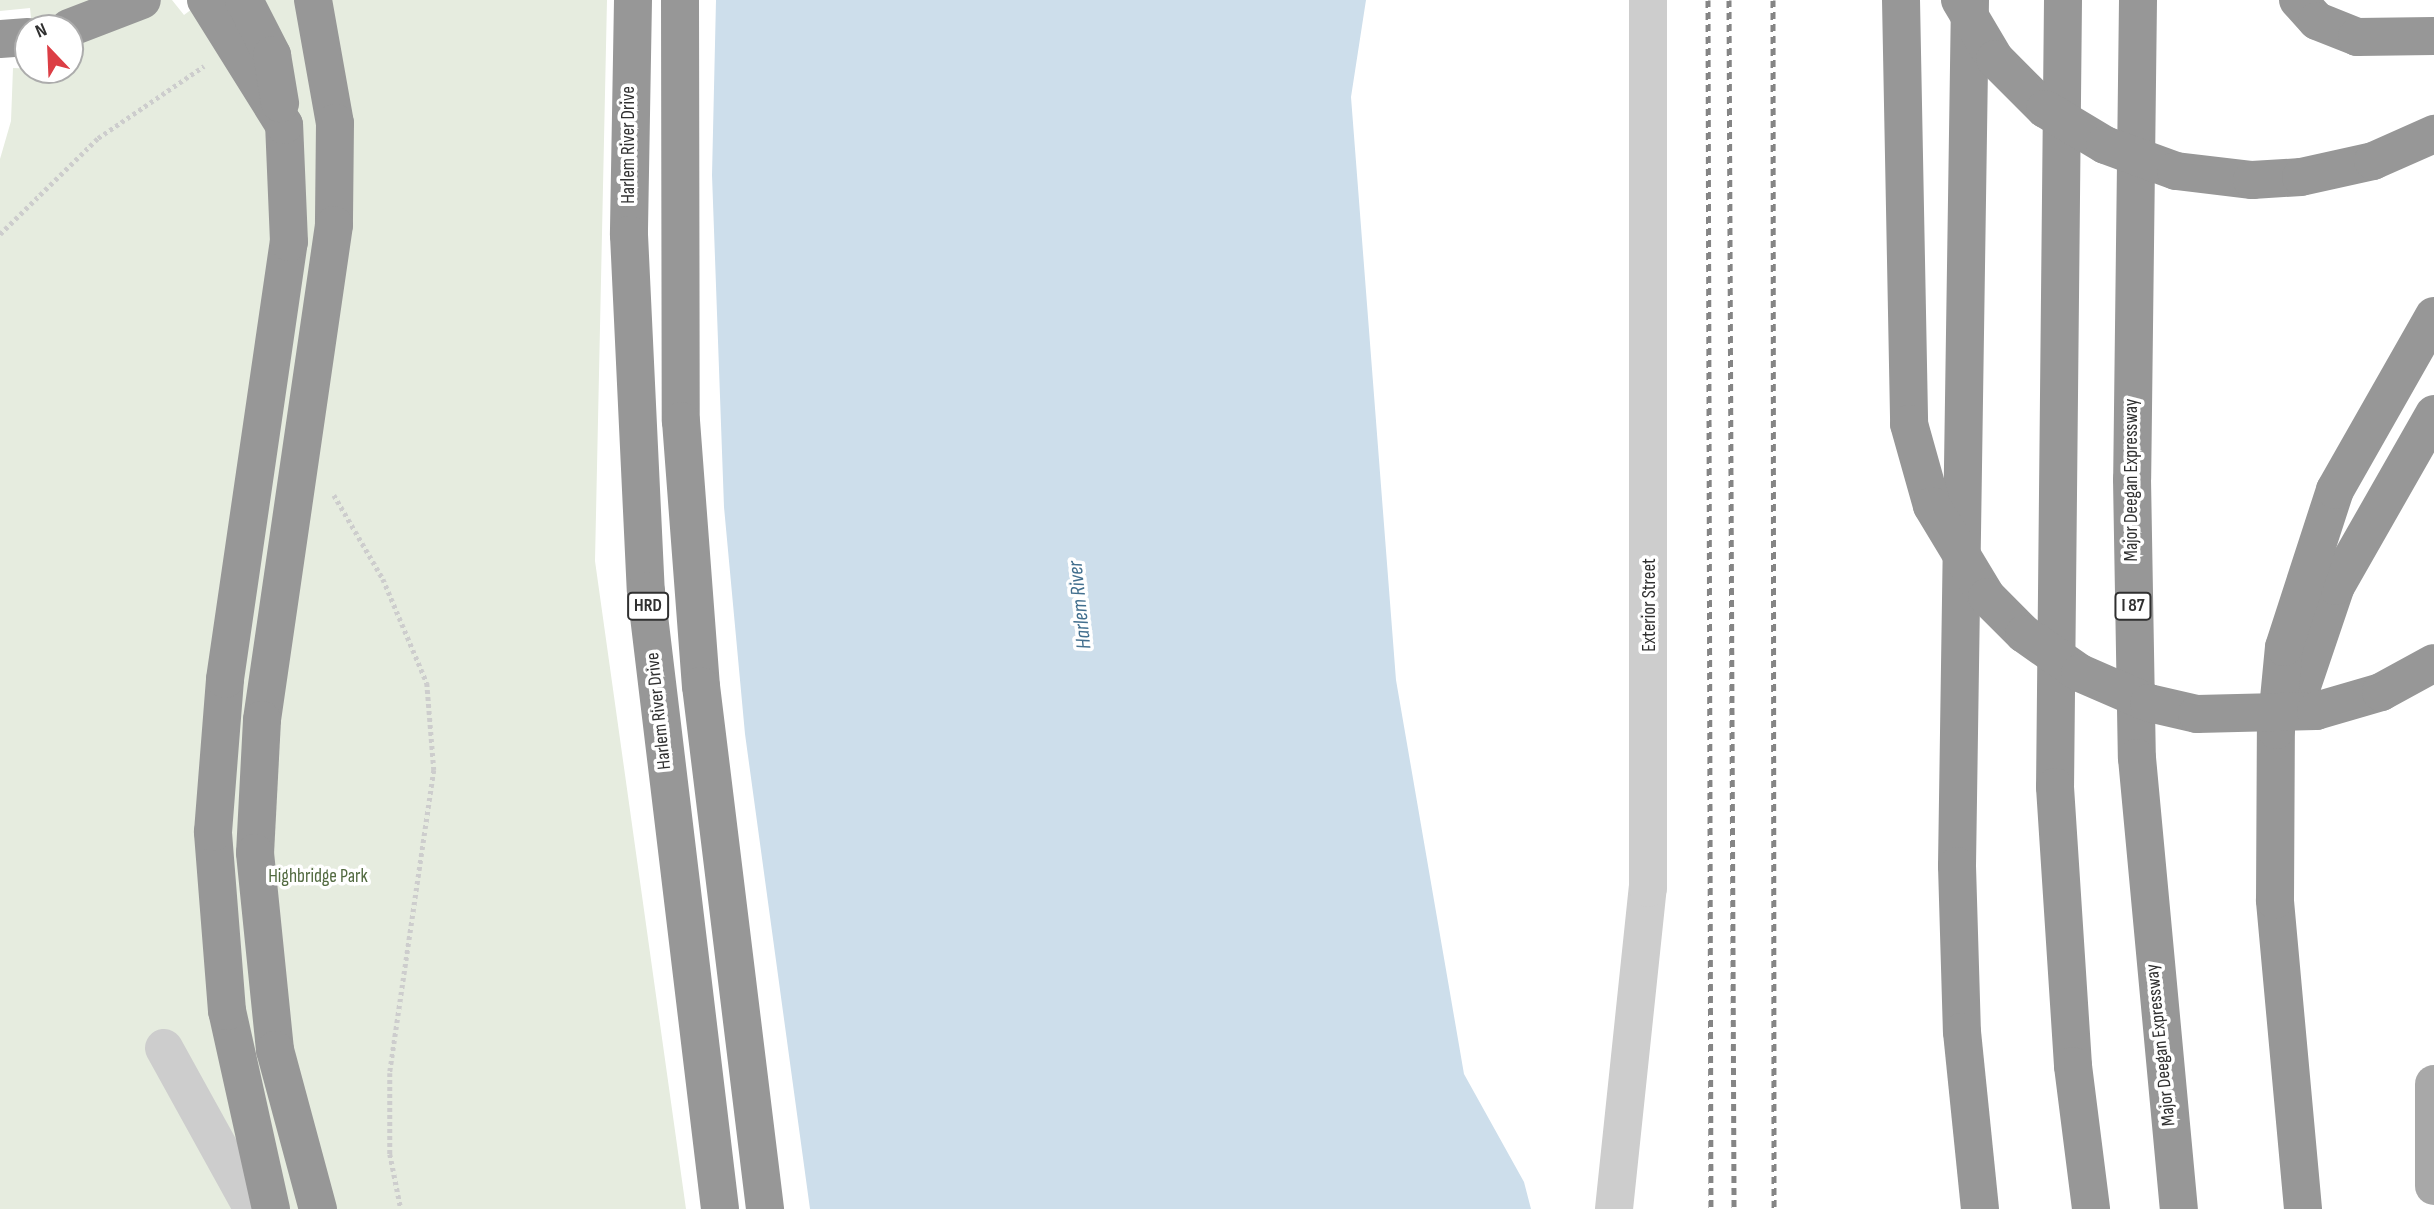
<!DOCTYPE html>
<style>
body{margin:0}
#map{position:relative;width:2434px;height:1209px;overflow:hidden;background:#fff;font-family:"Sofia Sans Condensed",sans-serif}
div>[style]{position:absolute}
.green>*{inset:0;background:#e6ecdf}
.water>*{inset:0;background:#cddeeb}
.path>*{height:4.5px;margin-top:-2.25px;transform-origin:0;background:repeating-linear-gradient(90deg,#cdcdcd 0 3.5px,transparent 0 7px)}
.minor>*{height:38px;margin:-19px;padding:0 19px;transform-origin:19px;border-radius:19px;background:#cdcdcd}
.major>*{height:38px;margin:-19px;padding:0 19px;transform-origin:19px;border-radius:19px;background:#a8a8a8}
.highway>*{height:38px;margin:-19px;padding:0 19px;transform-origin:19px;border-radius:19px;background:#979797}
.rail>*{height:5px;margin-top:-2.5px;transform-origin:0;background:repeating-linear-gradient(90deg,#858585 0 7px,transparent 0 12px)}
.highway-bridge>*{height:38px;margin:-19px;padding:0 19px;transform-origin:19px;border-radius:19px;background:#979797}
span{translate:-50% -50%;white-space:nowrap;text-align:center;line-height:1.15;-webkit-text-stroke:7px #fff;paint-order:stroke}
.shield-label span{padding:2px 5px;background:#fff;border:2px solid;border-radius:5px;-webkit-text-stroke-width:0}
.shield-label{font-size:18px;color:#303030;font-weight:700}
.street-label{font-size:19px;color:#303030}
.park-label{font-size:19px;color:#526a40}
.water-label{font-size:21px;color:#426f8e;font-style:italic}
.north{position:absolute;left:14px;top:14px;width:70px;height:70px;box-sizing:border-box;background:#fff;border:2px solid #acacac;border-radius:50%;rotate:337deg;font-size:19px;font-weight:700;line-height:28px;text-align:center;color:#303030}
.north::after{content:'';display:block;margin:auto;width:24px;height:32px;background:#dc3e45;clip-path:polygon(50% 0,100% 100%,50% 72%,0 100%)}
</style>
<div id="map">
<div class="green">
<i style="clip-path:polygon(0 0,172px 0,184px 15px,204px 0,607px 0,595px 561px,686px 1209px,0 1209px,0 159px,11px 121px,13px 68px,70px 70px,70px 28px,32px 28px,30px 8px,0 11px)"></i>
</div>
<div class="water">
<i style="clip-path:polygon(716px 0,1366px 0,1351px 97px,1396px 680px,1464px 1074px,1524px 1182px,1531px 1209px,810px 1209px,745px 734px,724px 507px,712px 175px)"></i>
</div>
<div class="path">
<i style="left:0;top:234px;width:137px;rotate:-44.4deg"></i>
<i style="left:98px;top:138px;width:128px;rotate:-34.2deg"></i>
<i style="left:334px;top:495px;width:97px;rotate:59.7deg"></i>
<i style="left:383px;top:579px;width:113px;rotate:67.1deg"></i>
<i style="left:427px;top:683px;width:87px;rotate:85.4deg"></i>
<i style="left:434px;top:770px;width:306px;rotate:98.3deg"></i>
<i style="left:390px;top:1073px;width:81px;rotate:90deg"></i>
<i style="left:390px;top:1154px;width:56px;rotate:78.7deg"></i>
</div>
<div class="minor">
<i style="left:164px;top:1048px;width:184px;rotate:61.1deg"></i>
<i style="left:1614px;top:1209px;width:323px;rotate:-84deg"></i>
<i style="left:1648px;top:888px;width:888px;rotate:-90deg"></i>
</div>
<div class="major">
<i style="left:2434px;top:1084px;width:102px;rotate:90deg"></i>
</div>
<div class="highway">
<i style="left:633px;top:0;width:235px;rotate:91deg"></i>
<i style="left:629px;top:235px;width:356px;rotate:87.3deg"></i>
<i style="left:646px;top:591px;width:622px;rotate:83.17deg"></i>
<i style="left:680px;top:0;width:421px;rotate:89.9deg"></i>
<i style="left:681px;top:421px;width:266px;rotate:85.7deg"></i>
<i style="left:701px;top:686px;width:527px;rotate:83.02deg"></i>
<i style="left:1970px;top:0;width:866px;rotate:90.86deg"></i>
<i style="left:1957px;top:866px;width:166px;rotate:88.3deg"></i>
<i style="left:1962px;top:1032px;width:178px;rotate:84.2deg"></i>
<i style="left:2063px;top:0;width:787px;rotate:90.58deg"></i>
<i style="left:2055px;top:787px;width:280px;rotate:86.3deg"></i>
<i style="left:2073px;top:1066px;width:144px;rotate:82.8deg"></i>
<i style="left:2138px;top:0;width:479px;rotate:90.7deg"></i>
<i style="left:2132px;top:479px;width:279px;rotate:89deg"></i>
<i style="left:2137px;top:758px;width:453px;rotate:84.7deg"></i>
<i style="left:2298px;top:0;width:28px;rotate:48deg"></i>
<i style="left:2317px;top:21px;width:43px;rotate:21.8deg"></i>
<i style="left:2357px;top:37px;width:77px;rotate:-0.7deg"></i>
<i style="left:69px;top:28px;width:78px;rotate:-21deg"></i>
<i style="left:0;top:39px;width:28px;rotate:-4deg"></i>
<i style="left:2297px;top:701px;width:121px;rotate:-71.3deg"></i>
<i style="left:2336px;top:586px;width:198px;rotate:-60.3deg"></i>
<i style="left:271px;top:1209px;width:203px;rotate:-102.5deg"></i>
<i style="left:227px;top:1011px;width:180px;rotate:-94.5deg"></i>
<i style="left:213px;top:832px;width:153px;rotate:-85.5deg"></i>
<i style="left:225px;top:679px;width:442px;rotate:-81.7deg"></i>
<i style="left:289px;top:242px;width:117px;rotate:-92.4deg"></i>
<i style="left:2303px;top:1209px;width:310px;rotate:-95.2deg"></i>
<i style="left:2275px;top:900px;width:170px;rotate:-89.7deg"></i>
<i style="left:2276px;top:730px;width:83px;rotate:-84.5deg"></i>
<i style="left:2284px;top:647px;width:165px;rotate:-72deg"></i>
<i style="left:2335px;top:490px;width:200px;rotate:-60.4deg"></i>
</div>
<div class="rail">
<i style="left:1708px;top:0;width:1209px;rotate:89.86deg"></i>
<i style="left:1729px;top:0;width:1209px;rotate:89.76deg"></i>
<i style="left:1773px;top:0;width:1209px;rotate:89.95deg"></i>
</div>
<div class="highway-bridge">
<i style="left:206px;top:0;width:147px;rotate:58deg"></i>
<i style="left:244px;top:0;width:62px;rotate:63deg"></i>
<i style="left:272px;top:55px;width:49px;rotate:80.5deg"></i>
<i style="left:313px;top:0;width:125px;rotate:79.9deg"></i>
<i style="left:335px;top:123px;width:102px;rotate:90.6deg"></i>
<i style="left:334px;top:225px;width:500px;rotate:98.28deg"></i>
<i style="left:262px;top:720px;width:133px;rotate:93deg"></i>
<i style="left:255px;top:853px;width:198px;rotate:84.2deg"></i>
<i style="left:275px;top:1050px;width:165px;rotate:74.9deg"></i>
<i style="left:1901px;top:0;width:424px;rotate:88.9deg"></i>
<i style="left:1909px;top:424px;width:85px;rotate:74.3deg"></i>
<i style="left:1932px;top:506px;width:106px;rotate:58.9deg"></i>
<i style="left:1987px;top:597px;width:52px;rotate:45deg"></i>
<i style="left:2024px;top:634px;width:68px;rotate:34.9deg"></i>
<i style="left:2080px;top:673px;width:75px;rotate:23.5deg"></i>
<i style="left:2149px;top:703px;width:49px;rotate:12.9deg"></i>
<i style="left:2197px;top:714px;width:119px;rotate:-1.4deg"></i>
<i style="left:2316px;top:711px;width:68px;rotate:-16.3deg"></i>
<i style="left:2381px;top:692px;width:60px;rotate:-28.7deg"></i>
<i style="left:1960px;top:0;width:69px;rotate:59.3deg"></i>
<i style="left:1995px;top:59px;width:71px;rotate:45deg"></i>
<i style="left:2045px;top:109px;width:70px;rotate:31deg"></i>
<i style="left:2105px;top:145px;width:76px;rotate:20.1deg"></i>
<i style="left:2176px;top:171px;width:77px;rotate:6.8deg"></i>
<i style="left:2252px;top:180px;width:49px;rotate:-3.5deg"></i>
<i style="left:2301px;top:177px;width:74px;rotate:-12.5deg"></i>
<i style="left:2373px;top:161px;width:67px;rotate:-23.9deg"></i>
</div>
<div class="shield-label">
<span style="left:648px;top:606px">HRD</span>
<span style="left:2133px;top:606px">I 87</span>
</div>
<div class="street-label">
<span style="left:629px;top:145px;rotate:-90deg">Harlem River Drive</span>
<span style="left:2132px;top:480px;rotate:-90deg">Major Deegan Expressway</span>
<span style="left:1650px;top:605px;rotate:-90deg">Exterior Street</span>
<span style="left:659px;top:711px;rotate:-96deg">Harlem River Drive</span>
<span style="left:2161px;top:1045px;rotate:-96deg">Major Deegan Expressway</span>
</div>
<div class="park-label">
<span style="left:318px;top:877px">Highbridge Park</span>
</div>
<div class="water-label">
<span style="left:1080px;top:605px;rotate:-96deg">Harlem River</span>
</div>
<div class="north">N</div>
</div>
